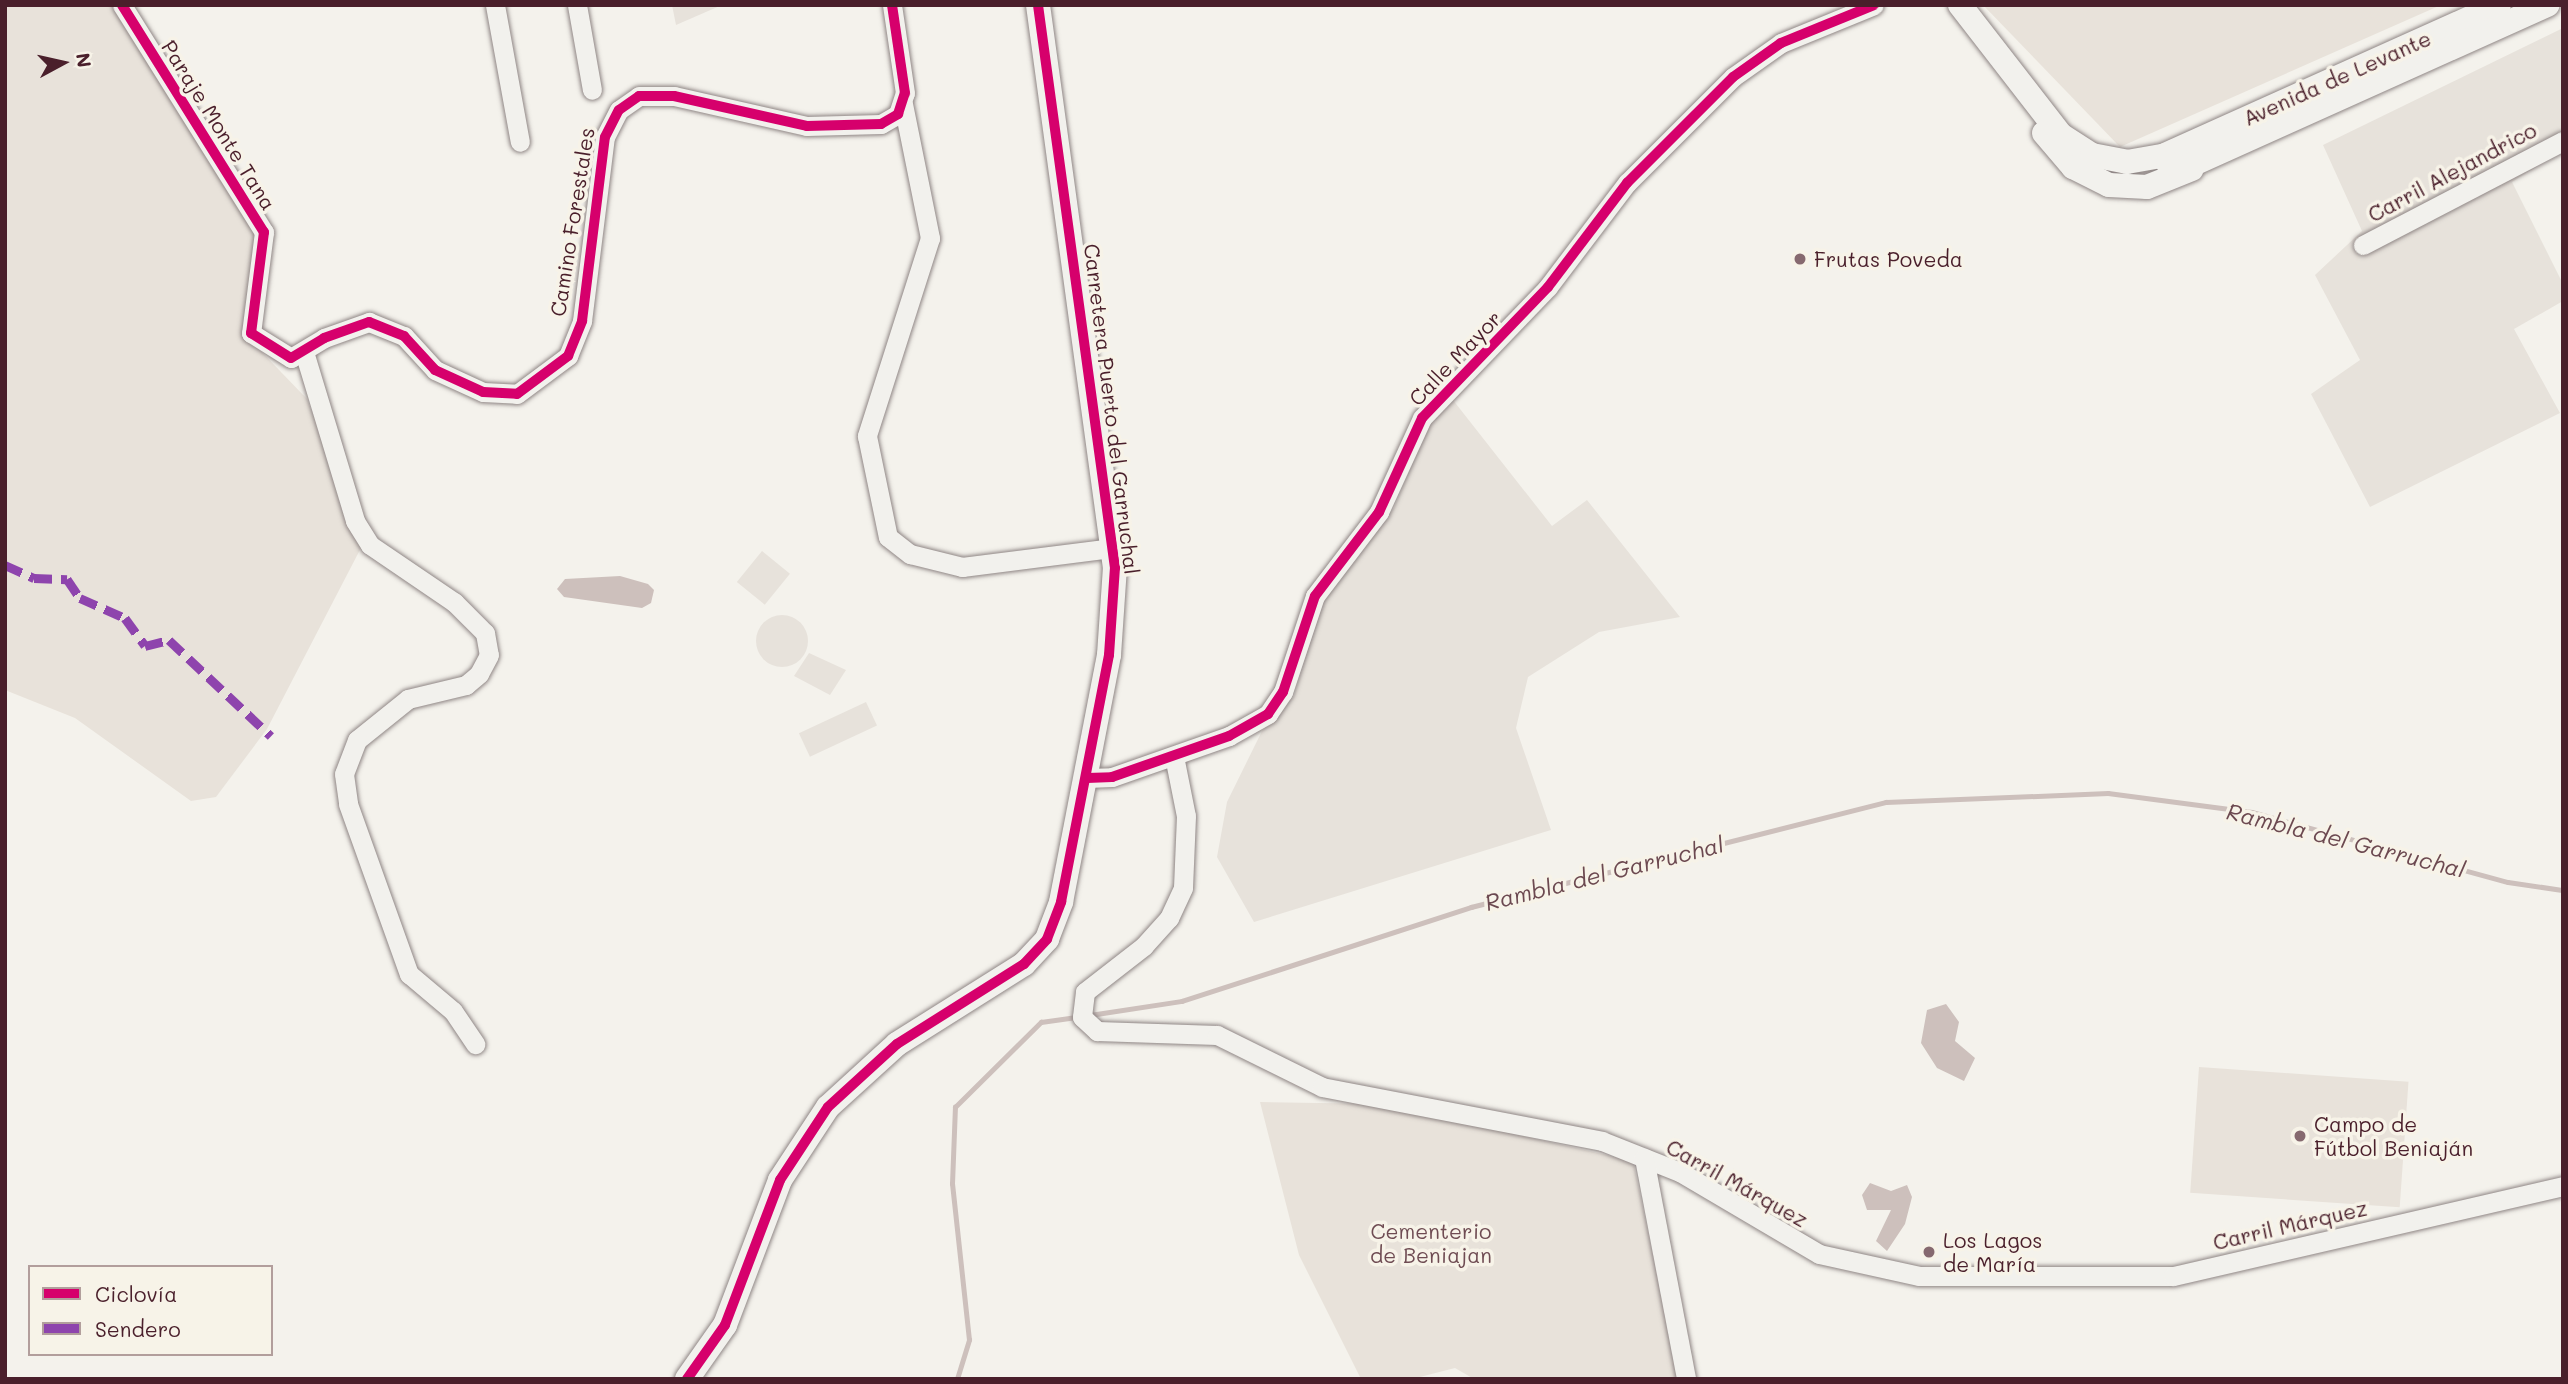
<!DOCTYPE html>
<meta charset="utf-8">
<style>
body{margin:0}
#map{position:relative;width:2568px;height:1384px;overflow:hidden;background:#f4f2ec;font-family:Mali,sans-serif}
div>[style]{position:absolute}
.built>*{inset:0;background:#e7e2db;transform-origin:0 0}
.round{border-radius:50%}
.green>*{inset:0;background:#e8e2da;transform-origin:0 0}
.water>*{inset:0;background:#cdc0bc}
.stream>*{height:4.5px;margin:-2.25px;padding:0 2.25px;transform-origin:2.25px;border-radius:2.25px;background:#cdc0bc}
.roads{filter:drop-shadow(0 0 2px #8f8685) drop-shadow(0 0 2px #8f8685)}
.minor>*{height:19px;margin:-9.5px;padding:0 9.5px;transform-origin:9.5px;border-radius:9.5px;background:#f2f1ed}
.major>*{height:24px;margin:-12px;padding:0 12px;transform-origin:12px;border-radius:12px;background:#f2f1ed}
.quiet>*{height:9px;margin-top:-4.5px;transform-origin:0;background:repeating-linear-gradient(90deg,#8e44ad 0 18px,transparent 0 27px)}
.cycleway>*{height:10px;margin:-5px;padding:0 5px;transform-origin:5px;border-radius:5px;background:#d6006c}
.dots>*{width:19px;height:19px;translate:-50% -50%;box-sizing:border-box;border:4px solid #f7f3e8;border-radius:50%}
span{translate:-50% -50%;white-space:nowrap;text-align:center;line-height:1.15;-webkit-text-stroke:7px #f7f3e8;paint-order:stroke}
.street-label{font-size:21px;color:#4a1f2b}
.poi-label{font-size:21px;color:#4a1f2b}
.left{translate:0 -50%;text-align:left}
.park-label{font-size:21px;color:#6f4c53}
.water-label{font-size:23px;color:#6c4950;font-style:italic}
.frame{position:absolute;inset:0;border:7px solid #4a1f2b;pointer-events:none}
.legend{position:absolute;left:28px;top:1265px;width:245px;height:91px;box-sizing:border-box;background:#f7f3e8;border:2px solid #b29e9c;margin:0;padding:9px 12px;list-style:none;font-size:21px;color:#4a1f2b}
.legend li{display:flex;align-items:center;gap:14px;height:35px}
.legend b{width:35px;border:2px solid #b29e9c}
.north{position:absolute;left:28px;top:28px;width:70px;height:70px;-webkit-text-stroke:5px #f7f3e8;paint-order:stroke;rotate:82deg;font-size:19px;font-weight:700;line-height:28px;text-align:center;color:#4a1f2b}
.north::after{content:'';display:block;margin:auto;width:24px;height:32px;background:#4a1f2b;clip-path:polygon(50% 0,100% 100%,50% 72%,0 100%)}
</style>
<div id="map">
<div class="built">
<i style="clip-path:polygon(672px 5px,722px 5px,676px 25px)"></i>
<i style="clip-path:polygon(2563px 28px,2563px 150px,2512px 182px,2563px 284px,2563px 301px,2514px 329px,2560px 413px,2370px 507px,2311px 394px,2360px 360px,2315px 275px,2362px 231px,2323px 145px)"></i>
<i style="clip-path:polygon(1453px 400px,1552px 526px,1587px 500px,1680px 617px,1599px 632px,1528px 677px,1516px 728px,1551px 830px,1254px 922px,1217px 857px,1227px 802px,1262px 731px,1294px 696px,1325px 591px,1394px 508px,1426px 429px)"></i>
<i style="left:762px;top:551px;width:36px;height:40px;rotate:39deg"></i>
<i class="round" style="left:756px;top:615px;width:52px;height:52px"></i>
<i style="clip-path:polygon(809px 653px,846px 670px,830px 695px,794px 676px)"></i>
<i style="left:866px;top:702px;width:26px;height:74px;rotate:65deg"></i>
</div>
<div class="green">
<i style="clip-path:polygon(5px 5px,116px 5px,259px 240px,244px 315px,255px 345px,307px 399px,363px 544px,267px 729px,216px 797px,191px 801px,75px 718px,5px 690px)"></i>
<i style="clip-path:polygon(1983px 5px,2441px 5px,2120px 147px)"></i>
<i style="left:2199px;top:1067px;width:210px;height:126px;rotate:4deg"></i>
<i style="clip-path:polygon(1260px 1102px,1382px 1104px,1633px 1161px,1679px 1379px,1474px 1379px,1455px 1368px,1412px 1379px,1361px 1379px,1299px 1255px)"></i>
</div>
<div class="water">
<i style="clip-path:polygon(620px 576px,648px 584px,654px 590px,651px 603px,642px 608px,564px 597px,557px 589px,565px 579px)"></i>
<i style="clip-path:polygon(1946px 1004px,1959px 1022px,1955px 1041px,1975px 1058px,1964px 1081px,1937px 1068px,1921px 1043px,1927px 1010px)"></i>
<i style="clip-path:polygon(1870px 1183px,1891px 1191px,1907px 1185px,1912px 1197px,1905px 1224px,1887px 1251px,1876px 1241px,1891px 1210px,1867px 1210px,1862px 1195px)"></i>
</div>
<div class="stream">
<i style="left:1090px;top:1015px;width:93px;rotate:-8.7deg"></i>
<i style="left:1182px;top:1001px;width:304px;rotate:-18deg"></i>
<i style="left:1471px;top:907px;width:428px;rotate:-14.2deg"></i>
<i style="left:1886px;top:802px;width:222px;rotate:-2.3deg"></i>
<i style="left:2108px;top:793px;width:145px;rotate:7.5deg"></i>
<i style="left:2252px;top:812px;width:265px;rotate:15.3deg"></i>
<i style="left:2508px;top:882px;width:56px;rotate:8.3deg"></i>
<i style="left:957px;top:1379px;width:41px;rotate:-72.9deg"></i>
<i style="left:969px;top:1340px;width:157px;rotate:-96.2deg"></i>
<i style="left:952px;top:1184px;width:77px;rotate:-87.8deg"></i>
<i style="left:955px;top:1107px;width:121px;rotate:-44.7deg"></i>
<i style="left:1041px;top:1022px;width:37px;rotate:-8deg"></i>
</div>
<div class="roads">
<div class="minor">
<i style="left:122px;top:5px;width:268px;rotate:58deg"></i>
<i style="left:264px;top:232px;width:102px;rotate:97.3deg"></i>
<i style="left:251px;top:333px;width:47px;rotate:32deg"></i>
<i style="left:291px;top:358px;width:39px;rotate:-31deg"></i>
<i style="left:324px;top:338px;width:48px;rotate:-19.6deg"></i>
<i style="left:369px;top:322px;width:38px;rotate:22deg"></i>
<i style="left:404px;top:336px;width:46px;rotate:47.6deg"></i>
<i style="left:435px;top:370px;width:53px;rotate:24.6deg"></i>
<i style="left:483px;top:392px;width:34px;rotate:3deg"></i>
<i style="left:517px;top:394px;width:64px;rotate:-36.7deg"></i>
<i style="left:568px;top:356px;width:38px;rotate:-68deg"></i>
<i style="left:582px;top:321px;width:185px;rotate:-82.9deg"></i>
<i style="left:605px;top:137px;width:30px;rotate:-63deg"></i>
<i style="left:619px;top:110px;width:24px;rotate:-35deg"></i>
<i style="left:639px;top:96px;width:35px"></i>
<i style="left:674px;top:96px;width:136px;rotate:12.7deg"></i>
<i style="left:807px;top:126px;width:74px;rotate:-1.5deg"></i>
<i style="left:881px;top:124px;width:20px;rotate:-30deg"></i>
<i style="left:898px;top:114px;width:22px;rotate:-72deg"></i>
<i style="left:905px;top:93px;width:89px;rotate:-98.4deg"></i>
<i style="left:495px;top:5px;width:139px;rotate:79.7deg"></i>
<i style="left:577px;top:5px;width:86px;rotate:80deg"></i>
<i style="left:903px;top:104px;width:137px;rotate:78.6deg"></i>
<i style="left:930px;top:238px;width:208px;rotate:107.7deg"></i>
<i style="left:867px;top:436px;width:103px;rotate:78.3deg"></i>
<i style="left:888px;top:537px;width:28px;rotate:38deg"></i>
<i style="left:910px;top:554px;width:54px;rotate:14deg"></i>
<i style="left:962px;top:567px;width:152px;rotate:-7.2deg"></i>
<i style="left:2363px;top:245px;width:225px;rotate:-27.5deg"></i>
<i style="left:305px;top:355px;width:173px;rotate:73.2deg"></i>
<i style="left:355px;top:521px;width:28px;rotate:58deg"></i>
<i style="left:370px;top:545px;width:102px;rotate:34.2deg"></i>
<i style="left:454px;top:602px;width:44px;rotate:45deg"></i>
<i style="left:485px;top:633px;width:22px;rotate:80deg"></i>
<i style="left:489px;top:655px;width:21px;rotate:118deg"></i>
<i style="left:479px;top:674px;width:17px;rotate:140deg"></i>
<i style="left:466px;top:685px;width:60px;rotate:166.4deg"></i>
<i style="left:408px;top:699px;width:65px;rotate:141.2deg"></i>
<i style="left:357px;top:740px;width:36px;rotate:111deg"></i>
<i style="left:344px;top:774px;width:30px;rotate:82deg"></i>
<i style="left:348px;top:804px;width:181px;rotate:70.3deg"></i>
<i style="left:409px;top:974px;width:57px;rotate:40.1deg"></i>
<i style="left:453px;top:1011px;width:40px;rotate:56deg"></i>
<i style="left:1174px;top:756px;width:61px;rotate:78.7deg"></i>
<i style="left:1186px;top:816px;width:72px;rotate:92.4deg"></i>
<i style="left:1183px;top:888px;width:33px;rotate:115deg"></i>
<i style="left:1169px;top:918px;width:38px;rotate:132deg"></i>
<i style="left:1144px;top:946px;width:75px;rotate:142.1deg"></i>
<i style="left:1085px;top:992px;width:25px;rotate:97deg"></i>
<i style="left:1082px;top:1017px;width:21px;rotate:43deg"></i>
<i style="left:1097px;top:1031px;width:120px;rotate:1.9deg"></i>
<i style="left:1217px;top:1035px;width:117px;rotate:26.3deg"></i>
<i style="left:1322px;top:1087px;width:285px;rotate:10.9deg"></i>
<i style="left:1602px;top:1141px;width:84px;rotate:21.7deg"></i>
<i style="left:1680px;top:1172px;width:161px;rotate:30.5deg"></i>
<i style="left:1819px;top:1254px;width:102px;rotate:12.4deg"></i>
<i style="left:1919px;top:1276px;width:254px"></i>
<i style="left:2173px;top:1276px;width:400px;rotate:-13deg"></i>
<i style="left:1087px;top:778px;width:25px;rotate:-2deg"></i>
<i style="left:1112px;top:777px;width:124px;rotate:-19.3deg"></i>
<i style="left:1229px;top:736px;width:45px;rotate:-29.4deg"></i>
<i style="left:1268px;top:714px;width:27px;rotate:-56deg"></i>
<i style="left:1283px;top:692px;width:101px;rotate:-71.6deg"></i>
<i style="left:1315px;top:596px;width:106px;rotate:-52.7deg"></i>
<i style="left:1379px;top:512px;width:103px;rotate:-65.4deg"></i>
<i style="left:1422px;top:418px;width:182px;rotate:-46.1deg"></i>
<i style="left:1548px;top:287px;width:131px;rotate:-52.8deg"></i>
<i style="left:1627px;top:183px;width:150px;rotate:-45deg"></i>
<i style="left:1733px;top:77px;width:59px;rotate:-35.3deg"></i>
<i style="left:1781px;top:43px;width:100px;rotate:-22.2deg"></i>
<i style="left:1644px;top:1158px;width:225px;rotate:79.2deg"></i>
</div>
<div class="major">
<i style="left:1960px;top:5px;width:165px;rotate:52.2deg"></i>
<i style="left:2061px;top:135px;width:37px;rotate:33deg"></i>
<i style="left:2092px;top:155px;width:36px;rotate:11deg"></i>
<i style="left:2127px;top:162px;width:39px;rotate:-10deg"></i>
<i style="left:2165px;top:155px;width:366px;rotate:-24.2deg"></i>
<i style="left:2044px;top:133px;width:45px;rotate:49.5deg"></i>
<i style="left:2073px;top:167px;width:40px;rotate:26.6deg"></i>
<i style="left:2109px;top:185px;width:38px;rotate:3deg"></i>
<i style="left:2147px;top:187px;width:48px;rotate:-21.8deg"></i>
<i style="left:2175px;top:151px;width:14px;rotate:120deg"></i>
<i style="left:2168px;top:163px;width:14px;rotate:30deg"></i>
<i style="left:2180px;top:170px;width:403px;rotate:-24.2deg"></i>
<i style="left:687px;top:1379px;width:66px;rotate:-54.9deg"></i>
<i style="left:725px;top:1325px;width:155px;rotate:-69.2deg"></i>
<i style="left:780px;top:1180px;width:87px;rotate:-56.7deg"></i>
<i style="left:828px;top:1107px;width:93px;rotate:-42.4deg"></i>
<i style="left:897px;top:1044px;width:150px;rotate:-32.2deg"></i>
<i style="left:1024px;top:964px;width:34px;rotate:-47deg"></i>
<i style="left:1047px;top:939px;width:40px;rotate:-69deg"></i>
<i style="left:1061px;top:902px;width:252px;rotate:-79deg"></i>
<i style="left:1109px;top:655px;width:87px;rotate:-86.1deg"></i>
<i style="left:1115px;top:568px;width:568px;rotate:-97.79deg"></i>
</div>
</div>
<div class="quiet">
<i style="left:5px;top:565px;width:32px;rotate:24deg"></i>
<i style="left:34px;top:578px;width:33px;rotate:2deg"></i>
<i style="left:67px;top:579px;width:23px;rotate:56deg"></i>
<i style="left:80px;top:598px;width:49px;rotate:24deg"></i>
<i style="left:125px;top:618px;width:34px;rotate:54deg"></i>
<i style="left:145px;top:646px;width:25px;rotate:-14deg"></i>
<i style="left:169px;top:640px;width:140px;rotate:43.3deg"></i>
</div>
<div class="cycleway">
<i style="left:122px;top:5px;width:268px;rotate:58deg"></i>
<i style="left:264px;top:232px;width:102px;rotate:97.3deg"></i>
<i style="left:251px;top:333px;width:47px;rotate:32deg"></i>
<i style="left:291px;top:358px;width:39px;rotate:-31deg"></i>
<i style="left:324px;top:338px;width:48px;rotate:-19.6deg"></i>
<i style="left:369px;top:322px;width:38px;rotate:22deg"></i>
<i style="left:404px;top:336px;width:46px;rotate:47.6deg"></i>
<i style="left:435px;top:370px;width:53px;rotate:24.6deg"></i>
<i style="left:483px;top:392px;width:34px;rotate:3deg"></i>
<i style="left:517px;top:394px;width:64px;rotate:-36.7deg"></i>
<i style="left:568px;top:356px;width:38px;rotate:-68deg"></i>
<i style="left:582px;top:321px;width:185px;rotate:-82.9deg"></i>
<i style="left:605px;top:137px;width:30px;rotate:-63deg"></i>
<i style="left:619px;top:110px;width:24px;rotate:-35deg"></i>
<i style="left:639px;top:96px;width:35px"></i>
<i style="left:674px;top:96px;width:136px;rotate:12.7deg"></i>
<i style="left:807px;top:126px;width:74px;rotate:-1.5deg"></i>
<i style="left:881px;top:124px;width:20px;rotate:-30deg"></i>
<i style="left:898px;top:114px;width:22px;rotate:-72deg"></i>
<i style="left:905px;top:93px;width:89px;rotate:-98.4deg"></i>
<i style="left:1087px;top:778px;width:25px;rotate:-2deg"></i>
<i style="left:1112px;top:777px;width:124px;rotate:-19.3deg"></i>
<i style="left:1229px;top:736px;width:45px;rotate:-29.4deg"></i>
<i style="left:1268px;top:714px;width:27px;rotate:-56deg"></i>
<i style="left:1283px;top:692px;width:101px;rotate:-71.6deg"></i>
<i style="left:1315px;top:596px;width:106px;rotate:-52.7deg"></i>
<i style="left:1379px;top:512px;width:103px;rotate:-65.4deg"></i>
<i style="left:1422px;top:418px;width:182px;rotate:-46.1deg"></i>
<i style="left:1548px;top:287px;width:131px;rotate:-52.8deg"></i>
<i style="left:1627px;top:183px;width:150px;rotate:-45deg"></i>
<i style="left:1733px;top:77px;width:59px;rotate:-35.3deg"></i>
<i style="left:1781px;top:43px;width:100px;rotate:-22.2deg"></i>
<i style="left:687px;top:1379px;width:66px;rotate:-54.9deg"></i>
<i style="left:725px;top:1325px;width:155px;rotate:-69.2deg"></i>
<i style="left:780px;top:1180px;width:87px;rotate:-56.7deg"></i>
<i style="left:828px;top:1107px;width:93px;rotate:-42.4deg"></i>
<i style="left:897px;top:1044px;width:150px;rotate:-32.2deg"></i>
<i style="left:1024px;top:964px;width:34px;rotate:-47deg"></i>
<i style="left:1047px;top:939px;width:40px;rotate:-69deg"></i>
<i style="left:1061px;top:902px;width:252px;rotate:-79deg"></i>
<i style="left:1109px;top:655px;width:87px;rotate:-86.1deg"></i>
<i style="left:1115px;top:568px;width:568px;rotate:-97.79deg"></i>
</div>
<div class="dots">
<i style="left:1800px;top:259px;background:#86696f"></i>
<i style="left:2300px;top:1136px;background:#86696f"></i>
<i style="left:1929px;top:1252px;background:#86696f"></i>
</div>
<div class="street-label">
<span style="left:2337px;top:78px;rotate:-24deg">Avenida de Levante</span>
<span style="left:219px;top:125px;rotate:58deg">Paraje Monte Tana</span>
<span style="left:2452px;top:172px;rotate:-28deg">Carril Alejandrico</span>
<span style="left:572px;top:222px;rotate:-81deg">Camino Forestales</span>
<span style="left:1455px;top:358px;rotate:-46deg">Calle Mayor</span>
<span style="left:1112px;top:409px;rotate:83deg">Carretera Puerto del Garruchal</span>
<span style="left:1737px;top:1183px;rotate:29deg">Carril Márquez</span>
<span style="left:2290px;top:1225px;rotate:-13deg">Carril Márquez</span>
</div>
<div class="poi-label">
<span class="left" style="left:1814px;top:259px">Frutas Poveda</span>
<span class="left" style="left:2314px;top:1136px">Campo de<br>Fútbol Beniaján</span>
<span class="left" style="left:1943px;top:1252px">Los Lagos<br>de María</span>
</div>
<div class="park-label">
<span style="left:1431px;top:1243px">Cementerio<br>de Beniajan</span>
</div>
<div class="water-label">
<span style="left:2346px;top:840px;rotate:14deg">Rambla del Garruchal</span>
<span style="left:1604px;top:873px;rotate:-14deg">Rambla del Garruchal</span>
</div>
<div class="frame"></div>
<ul class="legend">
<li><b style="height:9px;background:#d6006c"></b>Ciclovía</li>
<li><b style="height:9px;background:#8e44ad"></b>Sendero</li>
</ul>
<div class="north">N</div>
</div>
